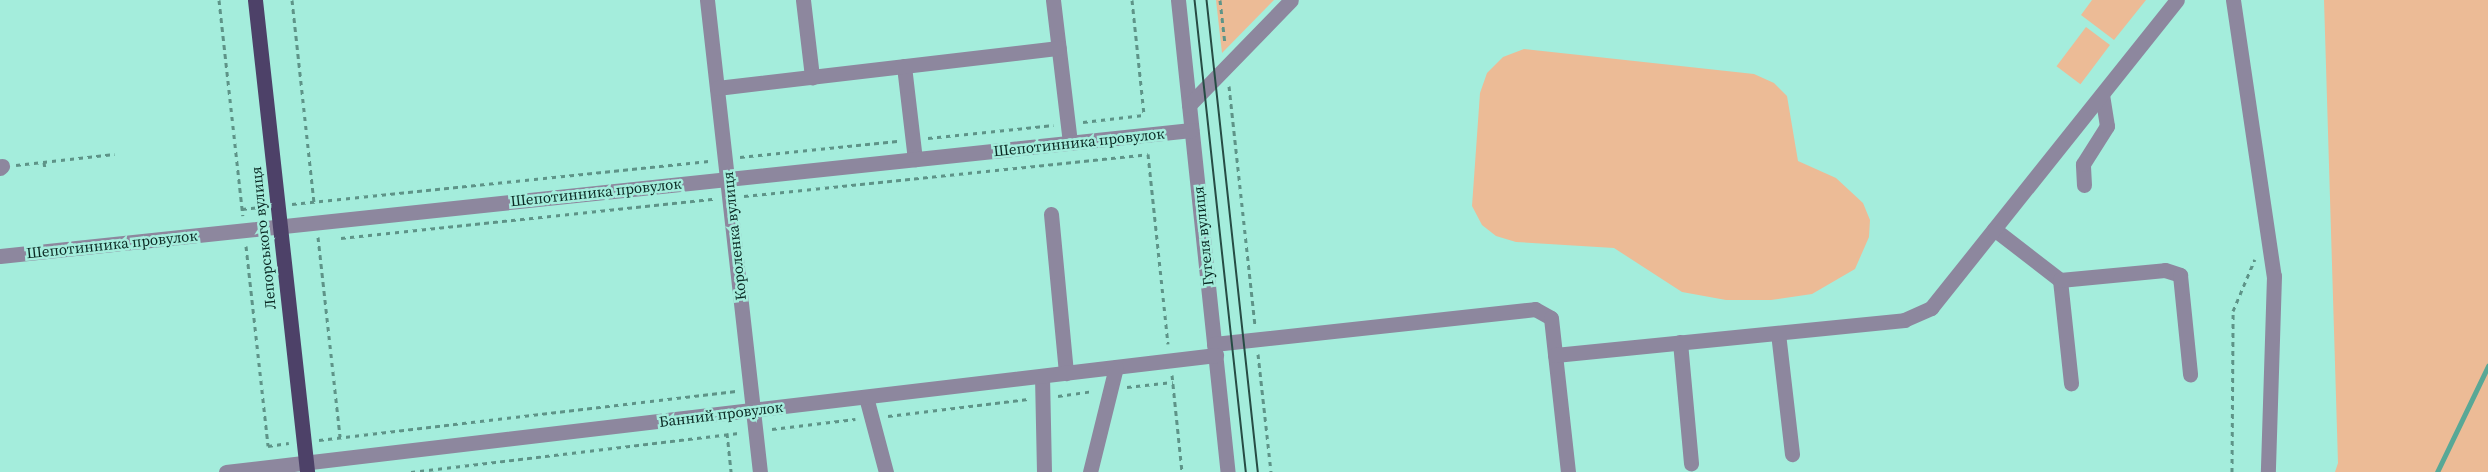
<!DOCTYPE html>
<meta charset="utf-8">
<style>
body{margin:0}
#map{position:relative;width:2488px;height:472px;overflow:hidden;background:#a4eddc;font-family:"Source Serif 4",serif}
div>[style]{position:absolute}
.green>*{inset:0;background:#ecbb96;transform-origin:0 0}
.stream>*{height:5px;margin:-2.5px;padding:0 2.5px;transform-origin:2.5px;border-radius:2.5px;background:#58a896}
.path>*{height:3px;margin-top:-1.5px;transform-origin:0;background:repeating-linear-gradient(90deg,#5e9488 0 4.5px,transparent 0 9px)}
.minor>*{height:15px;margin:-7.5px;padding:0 7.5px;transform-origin:7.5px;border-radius:7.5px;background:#8d879e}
.major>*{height:15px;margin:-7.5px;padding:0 7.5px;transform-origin:7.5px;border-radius:7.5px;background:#4d4168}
.tram>*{height:1.5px;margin:-0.75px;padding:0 0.75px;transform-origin:0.75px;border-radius:0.75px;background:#264c44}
span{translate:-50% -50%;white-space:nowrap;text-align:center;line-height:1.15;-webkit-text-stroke:5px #a4eddc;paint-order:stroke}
.street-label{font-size:15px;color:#0a2923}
</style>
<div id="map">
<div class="green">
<i style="clip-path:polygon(1216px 0,1274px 0,1222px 53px)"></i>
<i style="clip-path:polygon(2092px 0,2146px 0,2114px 40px,2081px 15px)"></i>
<i style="clip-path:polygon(2324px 0,2488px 0,2488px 472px,2335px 472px,2338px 463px)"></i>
<i style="left:2086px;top:27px;width:30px;height:49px;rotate:37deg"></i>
<i style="clip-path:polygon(1524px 49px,1754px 74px,1774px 83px,1787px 96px,1798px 161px,1836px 178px,1863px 203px,1870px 220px,1869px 237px,1855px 269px,1812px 294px,1771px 300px,1726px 300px,1682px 292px,1614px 248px,1516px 242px,1496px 236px,1482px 225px,1472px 206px,1480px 93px,1487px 73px,1503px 57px)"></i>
</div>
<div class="stream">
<i style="left:2437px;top:472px;width:118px;rotate:-64.3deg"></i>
</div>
<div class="path">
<i style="left:219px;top:0;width:217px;rotate:83.7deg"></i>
<i style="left:292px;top:0;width:205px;rotate:83.8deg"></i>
<i style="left:1132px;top:0;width:116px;rotate:84deg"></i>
<i style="left:1220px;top:0;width:44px;rotate:83.5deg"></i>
<i style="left:1229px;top:86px;width:239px;rotate:83.8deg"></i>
<i style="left:1083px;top:122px;width:61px;rotate:-6.5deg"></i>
<i style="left:928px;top:138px;width:126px;rotate:-5.9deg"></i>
<i style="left:1148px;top:154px;width:191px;rotate:84deg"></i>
<i style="left:740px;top:157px;width:158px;rotate:-5.8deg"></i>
<i style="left:44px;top:162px;width:7px;rotate:82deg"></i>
<i style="left:16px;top:165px;width:99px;rotate:-6.4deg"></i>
<i style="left:744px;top:196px;width:406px;rotate:-5.9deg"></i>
<i style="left:292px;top:204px;width:419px;rotate:-5.9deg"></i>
<i style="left:242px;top:209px;width:20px;rotate:-6deg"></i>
<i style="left:318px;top:237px;width:201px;rotate:83.7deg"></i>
<i style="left:341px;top:238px;width:375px;rotate:-6deg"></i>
<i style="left:246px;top:246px;width:201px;rotate:83.7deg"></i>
<i style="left:1258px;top:354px;width:119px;rotate:83.7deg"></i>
<i style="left:1172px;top:375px;width:98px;rotate:84.1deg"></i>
<i style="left:1127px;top:387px;width:46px;rotate:-6.2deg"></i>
<i style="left:1058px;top:396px;width:35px;rotate:-8deg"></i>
<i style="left:888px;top:416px;width:141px;rotate:-6.9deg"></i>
<i style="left:772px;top:429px;width:84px;rotate:-6.9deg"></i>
<i style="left:727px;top:433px;width:39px;rotate:84deg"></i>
<i style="left:319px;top:440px;width:420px;rotate:-6.7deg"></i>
<i style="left:268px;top:446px;width:21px;rotate:-8deg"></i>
<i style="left:411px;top:472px;width:330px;rotate:-6.8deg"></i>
<i style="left:2232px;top:472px;width:161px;rotate:-89.6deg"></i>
<i style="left:2233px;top:311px;width:56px;rotate:-67.1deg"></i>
</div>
<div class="minor">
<i style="left:707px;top:0;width:475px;rotate:83.6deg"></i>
<i style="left:803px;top:0;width:78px;rotate:83.3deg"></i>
<i style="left:1053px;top:0;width:144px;rotate:83.2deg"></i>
<i style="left:1178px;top:0;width:475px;rotate:84deg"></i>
<i style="left:2233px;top:0;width:279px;rotate:81.6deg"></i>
<i style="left:2274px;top:276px;width:196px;rotate:91.8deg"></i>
<i style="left:904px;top:66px;width:94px;rotate:83.3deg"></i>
<i style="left:717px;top:88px;width:344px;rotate:-6.7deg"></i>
<i style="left:1189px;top:105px;width:146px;rotate:-45.8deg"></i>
<i style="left:0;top:168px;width:3px;rotate:-45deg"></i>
<i style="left:2084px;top:185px;width:21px;rotate:-93deg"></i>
<i style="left:2083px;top:164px;width:45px;rotate:-57.7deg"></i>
<i style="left:2107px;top:126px;width:32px;rotate:-99deg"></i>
<i style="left:1051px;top:214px;width:160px;rotate:84.6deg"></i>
<i style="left:1994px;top:229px;width:83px;rotate:37.7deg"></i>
<i style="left:2060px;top:280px;width:104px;rotate:83.9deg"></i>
<i style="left:0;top:256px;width:1198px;rotate:-6.04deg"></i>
<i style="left:2060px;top:280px;width:105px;rotate:-5.4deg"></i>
<i style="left:2165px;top:270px;width:16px;rotate:18deg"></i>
<i style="left:2180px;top:275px;width:100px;rotate:84.2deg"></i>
<i style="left:1778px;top:333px;width:122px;rotate:83.4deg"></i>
<i style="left:1680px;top:342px;width:122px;rotate:84.8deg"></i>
<i style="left:1214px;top:344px;width:323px;rotate:-6.2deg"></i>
<i style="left:1535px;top:309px;width:18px;rotate:29deg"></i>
<i style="left:1551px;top:318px;width:155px;rotate:83.7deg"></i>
<i style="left:1555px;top:355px;width:351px;rotate:-5.7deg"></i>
<i style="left:1904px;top:320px;width:30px;rotate:-24deg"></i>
<i style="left:1931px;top:308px;width:394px;rotate:-51.4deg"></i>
<i style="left:1042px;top:376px;width:96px;rotate:88.8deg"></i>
<i style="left:866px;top:397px;width:78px;rotate:75.1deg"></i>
<i style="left:226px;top:472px;width:997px;rotate:-6.74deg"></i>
<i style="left:1090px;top:472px;width:108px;rotate:-76.1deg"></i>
</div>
<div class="major">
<i style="left:255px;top:0;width:475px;rotate:83.7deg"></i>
</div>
<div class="tram">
<i style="left:1195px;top:0;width:475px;rotate:83.8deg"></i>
<i style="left:1207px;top:0;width:475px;rotate:83.8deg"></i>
</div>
<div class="street-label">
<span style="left:1079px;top:142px;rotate:-6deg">Шепотинника провулок</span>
<span style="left:596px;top:192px;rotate:-6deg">Шепотинника провулок</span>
<span style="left:734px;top:236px;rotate:-96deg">Короленка вулиця</span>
<span style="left:1203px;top:236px;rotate:-96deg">Гугеля вулиця</span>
<span style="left:263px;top:238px;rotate:-96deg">Лепорського вулиця</span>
<span style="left:112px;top:244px;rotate:-6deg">Шепотинника провулок</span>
<span style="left:721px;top:414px;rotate:-7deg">Банний провулок</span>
</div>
</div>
